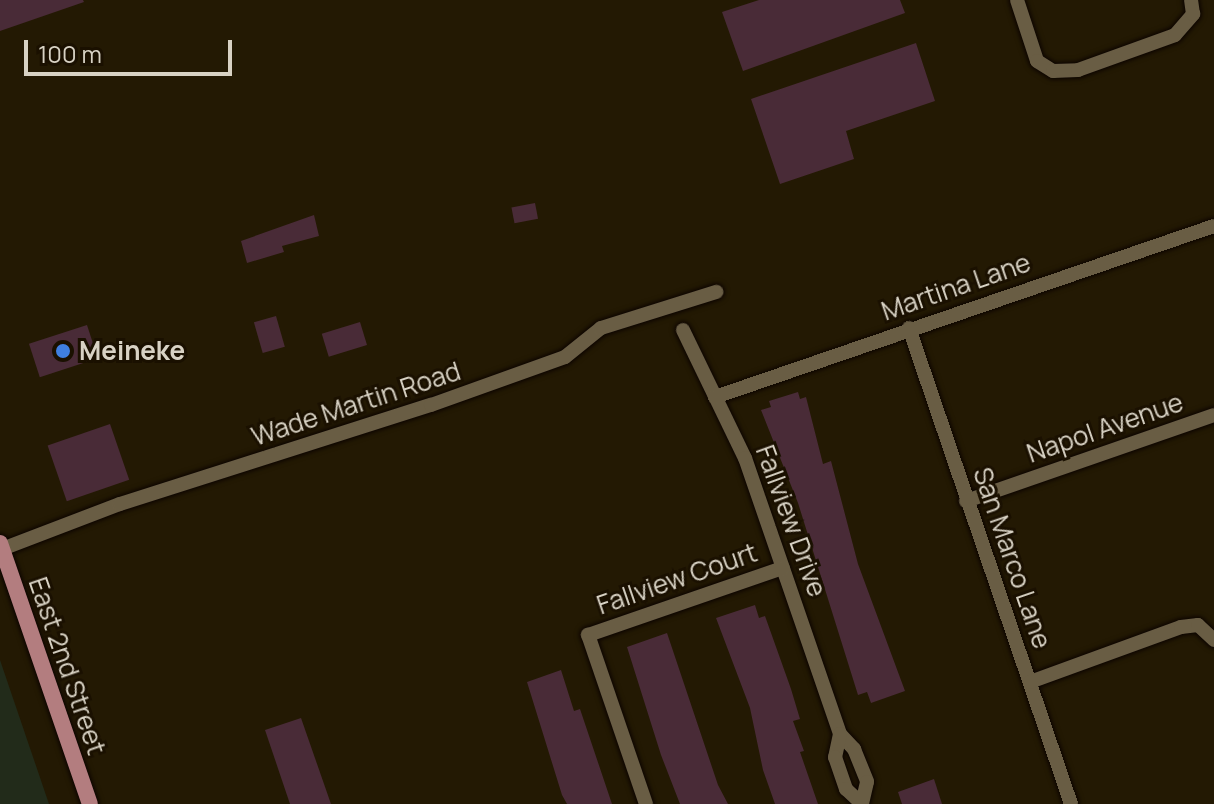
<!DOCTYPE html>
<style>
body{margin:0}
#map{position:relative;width:1214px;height:804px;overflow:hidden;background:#231903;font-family:Manrope,sans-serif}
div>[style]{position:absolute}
.green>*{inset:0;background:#222b1a}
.building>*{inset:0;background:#492b37;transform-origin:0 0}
.roads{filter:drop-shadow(0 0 2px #0c0400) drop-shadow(0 0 2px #0c0400)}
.minor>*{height:14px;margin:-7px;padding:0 7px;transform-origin:7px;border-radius:7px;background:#695d44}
.major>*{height:16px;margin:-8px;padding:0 8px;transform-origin:8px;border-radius:8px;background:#b37d7f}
.dots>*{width:22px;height:22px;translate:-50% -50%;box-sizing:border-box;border:4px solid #1a1000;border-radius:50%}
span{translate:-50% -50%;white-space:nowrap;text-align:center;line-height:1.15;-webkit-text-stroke:6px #1a1000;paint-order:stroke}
.street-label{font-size:26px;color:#d8d2c4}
.poi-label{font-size:26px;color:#d8d2c4;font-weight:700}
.left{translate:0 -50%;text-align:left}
.scale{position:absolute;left:24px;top:40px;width:208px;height:36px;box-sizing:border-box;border:4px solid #d8d2c4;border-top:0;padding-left:10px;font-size:24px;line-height:28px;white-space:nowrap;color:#d8d2c4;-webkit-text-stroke:6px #1a1000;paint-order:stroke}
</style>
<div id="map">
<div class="green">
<i style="clip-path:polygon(0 660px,49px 804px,0 804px)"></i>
</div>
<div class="building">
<i style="clip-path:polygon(0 0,83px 0,84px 2px,0 31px)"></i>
<i style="clip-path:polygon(759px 0,900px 0,905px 13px,743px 71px,722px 12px)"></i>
<i style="clip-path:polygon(916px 43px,935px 101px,846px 131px,854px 159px,780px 184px,751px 99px)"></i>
<i style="left:535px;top:203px;width:16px;height:24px;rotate:79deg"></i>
<i style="clip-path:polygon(314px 215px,319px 236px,282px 246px,284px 252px,247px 263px,241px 241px)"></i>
<i style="left:276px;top:316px;width:32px;height:23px;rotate:74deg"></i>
<i style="left:360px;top:322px;width:24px;height:40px;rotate:73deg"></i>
<i style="left:87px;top:325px;width:35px;height:61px;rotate:72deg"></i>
<i style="clip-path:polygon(798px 392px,800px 399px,806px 397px,823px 464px,831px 461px,858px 564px,905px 691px,871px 703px,867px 692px,858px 695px,798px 503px,761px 410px,771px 407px,769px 401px)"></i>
<i style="left:110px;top:424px;width:59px;height:66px;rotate:71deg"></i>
<i style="clip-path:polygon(755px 605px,759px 618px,765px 616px,791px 689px,800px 719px,793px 721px,804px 751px,800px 752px,818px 804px,775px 804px,763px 770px,750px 708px,716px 618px)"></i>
<i style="clip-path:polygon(667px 633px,718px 785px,728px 804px,680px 804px,661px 755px,627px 647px)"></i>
<i style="clip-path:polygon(561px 670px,574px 711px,580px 709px,612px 804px,567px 804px,562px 795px,527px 682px)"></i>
<i style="clip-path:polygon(301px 718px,331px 804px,290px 804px,265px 730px)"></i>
<i style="clip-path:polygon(934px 779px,942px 804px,902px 804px,898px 792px)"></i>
</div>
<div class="roads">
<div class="minor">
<i style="left:1017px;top:0;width:64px;rotate:71.8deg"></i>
<i style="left:1037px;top:61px;width:19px;rotate:32deg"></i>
<i style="left:1053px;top:71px;width:25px;rotate:-2deg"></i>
<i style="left:1078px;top:70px;width:103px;rotate:-19.8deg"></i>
<i style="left:1175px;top:35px;width:28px;rotate:-49deg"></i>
<i style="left:1193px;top:14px;width:14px;rotate:-98deg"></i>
<i style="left:909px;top:328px;width:503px;rotate:71.2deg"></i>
<i style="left:683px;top:330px;width:142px;rotate:64.2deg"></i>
<i style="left:745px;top:458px;width:292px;rotate:71deg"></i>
<i style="left:840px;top:734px;width:21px;rotate:47deg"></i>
<i style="left:854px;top:749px;width:35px;rotate:68deg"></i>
<i style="left:867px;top:782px;width:22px;rotate:103deg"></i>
<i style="left:715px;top:397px;width:527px;rotate:-18.92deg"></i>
<i style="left:966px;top:501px;width:262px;rotate:-19.1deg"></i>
<i style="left:2px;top:549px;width:126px;rotate:-20.9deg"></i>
<i style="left:120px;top:504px;width:326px;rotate:-17.7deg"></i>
<i style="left:431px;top:405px;width:142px;rotate:-19.7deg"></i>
<i style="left:565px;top:357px;width:46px;rotate:-38.9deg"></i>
<i style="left:601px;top:328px;width:121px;rotate:-17.4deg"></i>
<i style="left:1030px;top:682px;width:161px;rotate:-20deg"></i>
<i style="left:1181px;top:627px;width:17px;rotate:-7deg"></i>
<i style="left:1198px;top:625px;width:22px;rotate:43deg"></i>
<i style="left:840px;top:734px;width:24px;rotate:102deg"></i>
<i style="left:835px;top:757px;width:34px;rotate:71deg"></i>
<i style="left:846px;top:789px;width:22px;rotate:43deg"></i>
<i style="left:646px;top:804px;width:179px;rotate:-108.9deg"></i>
<i style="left:588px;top:635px;width:206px;rotate:-19deg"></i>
</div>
<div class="major">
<i style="left:0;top:543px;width:276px;rotate:71deg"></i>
</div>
</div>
<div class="dots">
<i style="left:63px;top:351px;background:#3f7fe0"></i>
</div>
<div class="street-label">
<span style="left:956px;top:287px;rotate:-19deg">Martina Lane</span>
<span style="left:356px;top:404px;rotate:-18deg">Wade Martin Road</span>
<span style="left:1105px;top:428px;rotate:-19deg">Napol Avenue</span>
<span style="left:791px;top:521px;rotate:70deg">Fallview Drive</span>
<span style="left:1012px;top:558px;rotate:71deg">San Marco Lane</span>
<span style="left:677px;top:579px;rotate:-19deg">Fallview Court</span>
<span style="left:67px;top:666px;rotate:71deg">East 2nd Street</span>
</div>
<div class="poi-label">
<span class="left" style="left:79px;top:351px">Meineke</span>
</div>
<div class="scale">100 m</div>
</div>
